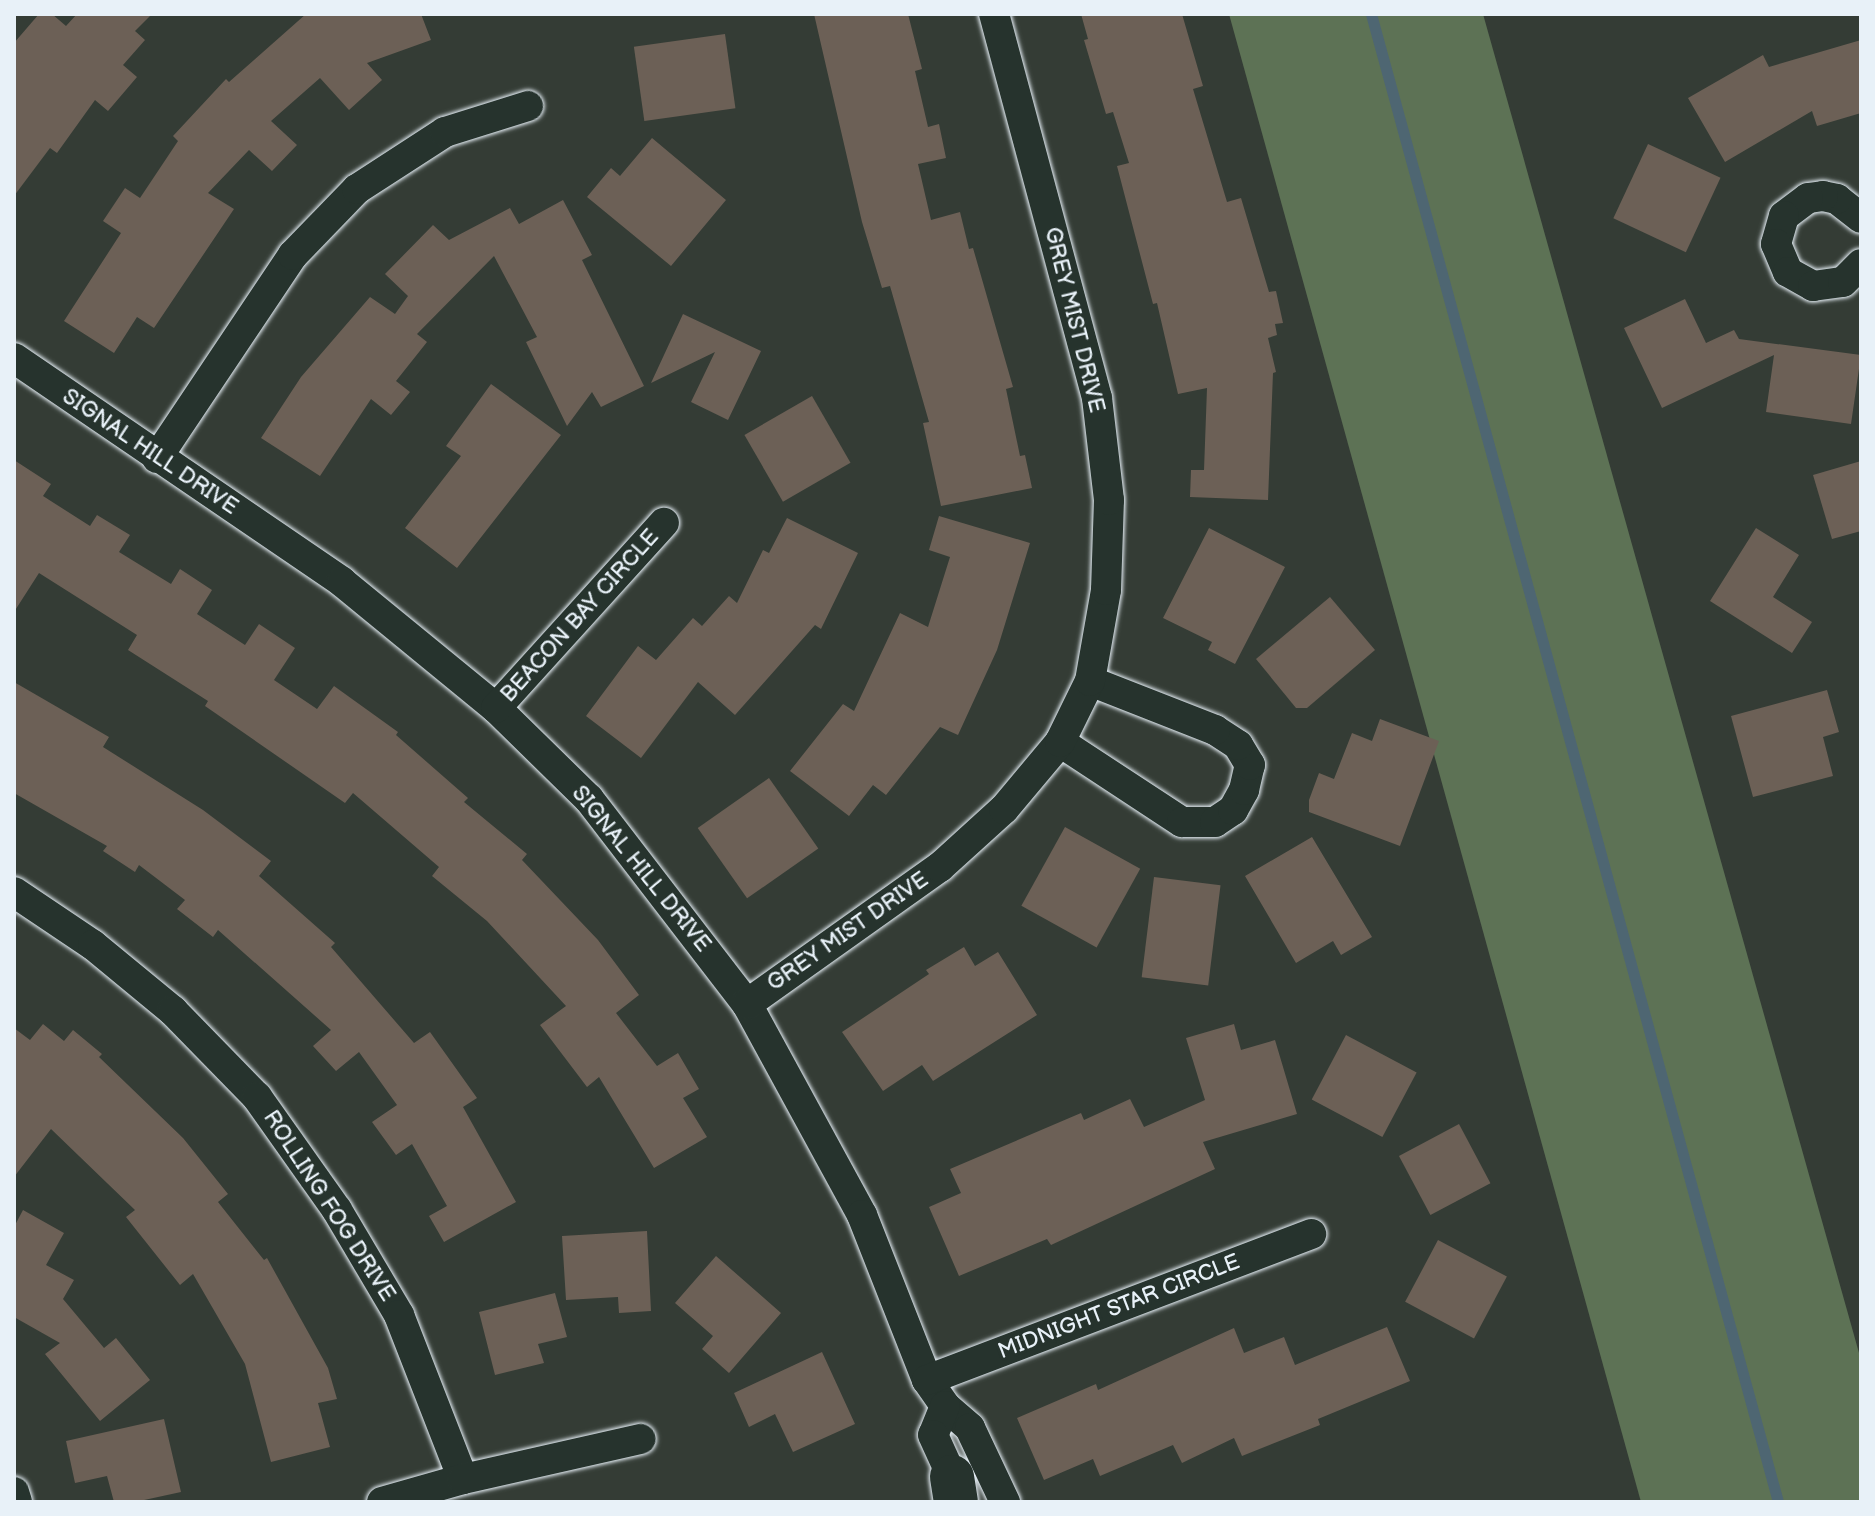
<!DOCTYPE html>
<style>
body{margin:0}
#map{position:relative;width:1875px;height:1516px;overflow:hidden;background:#343c35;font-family:"Balsamiq Sans",sans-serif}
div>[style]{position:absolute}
.green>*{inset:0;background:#5d7255}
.stream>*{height:11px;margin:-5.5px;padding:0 5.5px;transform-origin:5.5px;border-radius:5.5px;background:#4e6672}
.building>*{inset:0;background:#6c6056;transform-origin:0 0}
.roads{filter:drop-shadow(0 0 2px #e8f1f8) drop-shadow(0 0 2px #e8f1f8)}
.street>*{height:30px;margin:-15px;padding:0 15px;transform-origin:15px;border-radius:15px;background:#26332d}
.secondary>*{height:44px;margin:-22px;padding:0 22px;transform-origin:22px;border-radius:22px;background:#26332d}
span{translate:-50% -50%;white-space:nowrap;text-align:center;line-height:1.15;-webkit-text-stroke:6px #26332d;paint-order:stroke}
.street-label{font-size:22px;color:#e8f1f8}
.frame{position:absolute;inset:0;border:16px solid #e8f1f8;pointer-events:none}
</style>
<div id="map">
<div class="green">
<i style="clip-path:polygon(1229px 14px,1483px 14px,1861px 1360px,1861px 1502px,1641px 1502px)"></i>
</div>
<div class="stream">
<i style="left:1371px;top:14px;width:1543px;rotate:74.7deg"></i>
</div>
<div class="building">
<i style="clip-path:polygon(39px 14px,52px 14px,66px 26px,77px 14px,152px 14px,135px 31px,145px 40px,123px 65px,137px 77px,108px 111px,95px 100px,57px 153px,50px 148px,14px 196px,14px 43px)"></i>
<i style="clip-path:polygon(306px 14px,421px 14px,431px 40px,367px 63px,382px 80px,349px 110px,320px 78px,271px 121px,297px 145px,272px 171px,249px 150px,208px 193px,234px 209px,154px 328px,137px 317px,114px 353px,64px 321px,121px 233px,103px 221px,125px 188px,140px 198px,178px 141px,173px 136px,226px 79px,229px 82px)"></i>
<i style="clip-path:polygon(814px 14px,908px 14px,922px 69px,915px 71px,928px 127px,939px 124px,946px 158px,918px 164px,931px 220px,960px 212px,969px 249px,973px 248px,1013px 387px,1006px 389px,1020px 456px,1025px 455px,1032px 488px,941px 506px,923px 423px,929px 422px,890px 286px,882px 288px,862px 222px)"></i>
<i style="clip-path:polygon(1081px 14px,1182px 14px,1203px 86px,1193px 89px,1227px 202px,1241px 198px,1269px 292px,1276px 291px,1283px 323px,1275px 324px,1277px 335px,1268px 338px,1276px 372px,1273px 373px,1268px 500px,1190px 497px,1191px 470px,1204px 470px,1207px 388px,1178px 394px,1157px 303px,1153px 304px,1117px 166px,1129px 163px,1113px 112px,1106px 114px,1084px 40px,1088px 39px)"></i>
<i style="left:725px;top:34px;width:75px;height:92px;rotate:82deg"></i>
<i style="clip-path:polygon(1861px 40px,1861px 113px,1817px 126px,1812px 111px,1725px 162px,1688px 98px,1763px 55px,1769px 67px)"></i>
<i style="clip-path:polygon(652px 138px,726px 200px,671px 266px,587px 197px,611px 168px,620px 176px)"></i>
<i style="left:1648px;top:144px;width:80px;height:82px;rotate:25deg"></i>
<i style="clip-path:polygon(563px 200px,592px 255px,582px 260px,644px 386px,601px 407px,592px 392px,567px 426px,526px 342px,537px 337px,494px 256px,417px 334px,427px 342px,396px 381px,410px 392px,391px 415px,371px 399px,320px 476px,261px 438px,301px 377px,370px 297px,395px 314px,408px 296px,385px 274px,433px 225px,449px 240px,510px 208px,519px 224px)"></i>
<i style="clip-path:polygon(1685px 299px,1706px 343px,1734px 330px,1739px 339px,1861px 355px,1851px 424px,1766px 412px,1774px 355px,1662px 408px,1624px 328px)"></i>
<i style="clip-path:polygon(683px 314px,761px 351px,728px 420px,691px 402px,715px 352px,651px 383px)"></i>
<i style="clip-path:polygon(491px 384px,561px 435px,457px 568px,405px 528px,461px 456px,446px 446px)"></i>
<i style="left:812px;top:396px;width:77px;height:78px;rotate:60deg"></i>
<i style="clip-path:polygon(14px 460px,51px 484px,43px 496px,90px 526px,97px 515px,130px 535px,119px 552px,171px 584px,180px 569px,212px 590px,197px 614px,245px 645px,259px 624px,295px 648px,274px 680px,317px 709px,334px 686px,398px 732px,396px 735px,468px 798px,464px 802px,527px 854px,522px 860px,598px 940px,639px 995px,616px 1013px,657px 1066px,678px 1053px,699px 1089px,683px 1098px,707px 1137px,654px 1168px,599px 1077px,587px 1087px,540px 1025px,566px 1006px,487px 921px,432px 876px,439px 867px,353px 793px,345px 803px,205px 706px,208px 701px,128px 650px,137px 635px,39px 573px,14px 612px)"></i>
<i style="clip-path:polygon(1861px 461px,1861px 531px,1832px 539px,1813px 475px)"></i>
<i style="clip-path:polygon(939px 516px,1030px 543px,997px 650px,958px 735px,940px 727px,886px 795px,873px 785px,849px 816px,790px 771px,843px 704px,854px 711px,900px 613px,928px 627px,950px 557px,929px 550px)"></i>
<i style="clip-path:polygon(787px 518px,858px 553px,821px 629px,815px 625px,735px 715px,698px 682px,641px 758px,586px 716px,638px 646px,656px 660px,693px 618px,702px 626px,729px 596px,737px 603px,763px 550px,769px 553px)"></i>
<i style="clip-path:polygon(1209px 528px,1285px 567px,1235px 664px,1208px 650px,1212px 642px,1163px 618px)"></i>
<i style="clip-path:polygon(1756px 528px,1799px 555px,1773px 597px,1812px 622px,1792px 653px,1710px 601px)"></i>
<i style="clip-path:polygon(1330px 597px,1375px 650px,1307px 708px,1296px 708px,1256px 659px)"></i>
<i style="clip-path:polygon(14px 682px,109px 737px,103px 747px,203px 810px,271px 861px,259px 876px,335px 943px,331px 947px,414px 1043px,430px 1032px,477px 1098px,463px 1107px,516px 1202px,444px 1242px,429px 1216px,447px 1206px,412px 1144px,396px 1155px,372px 1122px,397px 1105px,359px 1052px,336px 1071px,313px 1046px,331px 1030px,218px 930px,213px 937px,177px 909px,185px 900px,139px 865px,135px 872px,103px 851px,107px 846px,14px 793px)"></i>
<i style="clip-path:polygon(1827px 690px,1839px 732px,1823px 737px,1833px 776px,1753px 797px,1731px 716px)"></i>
<i style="clip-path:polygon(1380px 719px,1439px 741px,1400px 846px,1309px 812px,1309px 800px,1319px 773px,1334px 779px,1352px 733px,1372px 741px)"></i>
<i style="left:769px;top:778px;width:86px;height:87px;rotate:55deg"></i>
<i style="left:1065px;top:827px;width:86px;height:90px;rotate:29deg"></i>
<i style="clip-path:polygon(1312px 837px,1372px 937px,1341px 955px,1333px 941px,1296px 963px,1245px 876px)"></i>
<i style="left:1154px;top:877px;width:67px;height:101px;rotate:7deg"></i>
<i style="clip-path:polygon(964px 947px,975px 966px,998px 952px,1037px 1015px,933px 1081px,922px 1065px,883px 1091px,842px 1032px,929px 974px,926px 970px)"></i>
<i style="clip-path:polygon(43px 1024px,64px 1041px,73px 1030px,102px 1054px,99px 1057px,183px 1138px,228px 1194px,218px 1202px,264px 1260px,267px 1258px,328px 1368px,337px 1399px,318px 1403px,330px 1447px,271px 1462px,245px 1364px,193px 1274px,180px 1285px,126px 1217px,135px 1210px,51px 1129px,14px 1177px,14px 1028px,30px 1040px)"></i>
<i style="clip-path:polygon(1234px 1024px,1241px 1050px,1275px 1040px,1297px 1114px,1203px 1142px,1215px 1169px,1051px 1245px,1047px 1239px,959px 1276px,929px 1207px,961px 1193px,950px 1169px,1081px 1113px,1084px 1120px,1130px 1099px,1144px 1127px,1205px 1100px,1186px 1038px)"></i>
<i style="left:1346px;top:1035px;width:80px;height:73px;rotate:28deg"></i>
<i style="left:1459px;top:1124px;width:67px;height:68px;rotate:62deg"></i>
<i style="clip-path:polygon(23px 1210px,64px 1233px,46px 1265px,74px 1280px,63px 1299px,104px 1348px,116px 1338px,150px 1380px,100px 1421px,45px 1354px,60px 1343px,14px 1317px,14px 1227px)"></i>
<i style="clip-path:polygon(647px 1231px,651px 1311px,619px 1313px,618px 1297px,566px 1300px,562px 1236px)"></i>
<i style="left:1438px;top:1240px;width:78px;height:70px;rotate:28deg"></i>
<i style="clip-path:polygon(716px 1256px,781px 1313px,729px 1373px,702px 1349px,713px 1336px,675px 1303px)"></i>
<i style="clip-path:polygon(555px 1293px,567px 1337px,538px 1344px,544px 1363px,495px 1375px,479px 1312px)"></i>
<i style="clip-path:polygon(1387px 1327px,1410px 1381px,1318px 1419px,1320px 1425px,1242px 1456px,1234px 1438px,1182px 1463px,1173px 1445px,1100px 1476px,1093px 1459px,1044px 1480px,1017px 1418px,1096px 1384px,1098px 1390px,1234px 1328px,1244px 1353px,1284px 1337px,1295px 1365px)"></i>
<i style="clip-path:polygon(822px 1352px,855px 1424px,793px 1452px,775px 1414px,749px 1427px,734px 1393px)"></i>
<i style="clip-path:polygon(164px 1419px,181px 1492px,135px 1502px,114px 1502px,107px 1476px,75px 1483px,66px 1441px)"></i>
</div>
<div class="roads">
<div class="street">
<i style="left:1861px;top:218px;width:31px;rotate:-142deg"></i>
<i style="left:1837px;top:199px;width:14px;rotate:-168deg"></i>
<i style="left:1823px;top:196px;width:15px;rotate:172deg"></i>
<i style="left:1808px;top:198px;width:30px;rotate:143deg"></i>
<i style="left:1784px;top:216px;width:29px;rotate:106deg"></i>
<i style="left:1776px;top:244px;width:30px;rotate:67deg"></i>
<i style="left:1788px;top:272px;width:29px;rotate:29deg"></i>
<i style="left:1813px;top:286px;width:30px;rotate:-8deg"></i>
<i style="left:1843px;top:282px;width:25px;rotate:-45deg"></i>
<i style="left:14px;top:358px;width:397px;rotate:34.3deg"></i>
<i style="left:342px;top:582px;width:199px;rotate:39.3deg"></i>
<i style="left:496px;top:708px;width:130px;rotate:44.4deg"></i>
<i style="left:589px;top:799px;width:259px;rotate:52.4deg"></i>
<i style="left:747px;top:1004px;width:240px;rotate:61.4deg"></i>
<i style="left:862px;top:1215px;width:177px;rotate:68.5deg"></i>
<i style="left:927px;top:1380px;width:32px;rotate:55deg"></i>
<i style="left:945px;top:1406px;width:33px;rotate:41deg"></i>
<i style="left:970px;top:1428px;width:82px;rotate:64.7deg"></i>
<i style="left:157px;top:458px;width:244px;rotate:-56.2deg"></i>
<i style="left:293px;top:255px;width:92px;rotate:-45.9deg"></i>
<i style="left:357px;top:189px;width:105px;rotate:-32.9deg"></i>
<i style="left:445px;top:132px;width:87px;rotate:-17.4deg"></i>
<i style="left:496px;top:708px;width:250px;rotate:-47.8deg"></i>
<i style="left:1060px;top:742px;width:146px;rotate:33.3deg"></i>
<i style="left:1182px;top:822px;width:33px"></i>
<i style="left:1215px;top:822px;width:22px;rotate:-34deg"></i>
<i style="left:1233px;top:810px;width:23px;rotate:-61deg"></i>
<i style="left:1244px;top:790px;width:26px;rotate:-77deg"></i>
<i style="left:1250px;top:765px;width:23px;rotate:-121deg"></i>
<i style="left:1238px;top:745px;width:27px;rotate:-147deg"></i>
<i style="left:1215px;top:730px;width:134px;rotate:-158.6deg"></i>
<i style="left:14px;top:892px;width:95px;rotate:33.9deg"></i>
<i style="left:93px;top:945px;width:104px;rotate:39.5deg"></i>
<i style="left:173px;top:1011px;width:120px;rotate:45.7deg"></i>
<i style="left:257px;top:1097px;width:138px;rotate:54.7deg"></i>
<i style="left:337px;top:1210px;width:122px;rotate:59.4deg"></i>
<i style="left:399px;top:1315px;width:176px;rotate:68.7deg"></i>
<i style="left:747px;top:1004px;width:237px;rotate:-35.4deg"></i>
<i style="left:940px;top:867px;width:86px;rotate:-42.2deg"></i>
<i style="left:1004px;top:809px;width:87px;rotate:-50.1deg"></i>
<i style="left:1060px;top:742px;width:68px;rotate:-63.8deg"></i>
<i style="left:1090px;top:681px;width:92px;rotate:-80deg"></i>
<i style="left:1106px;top:590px;width:90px;rotate:-88.1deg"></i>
<i style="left:1109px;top:500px;width:103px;rotate:-96.7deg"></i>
<i style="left:1097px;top:398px;width:398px;rotate:-105deg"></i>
<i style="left:927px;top:1380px;width:411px;rotate:-20.8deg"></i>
<i style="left:945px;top:1406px;width:31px;rotate:112deg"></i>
<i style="left:933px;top:1435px;width:63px;rotate:65.5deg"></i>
<i style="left:14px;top:1492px;width:10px;rotate:73deg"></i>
<i style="left:382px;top:1502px;width:84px;rotate:-15.9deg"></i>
<i style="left:463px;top:1479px;width:182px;rotate:-12.7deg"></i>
</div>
<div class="secondary">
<i style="left:952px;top:1477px;width:25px;rotate:81deg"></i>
</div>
</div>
<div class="street-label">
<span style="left:1074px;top:320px;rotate:76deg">GREY MIST DRIVE</span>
<span style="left:150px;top:452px;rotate:34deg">SIGNAL HILL DRIVE</span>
<span style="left:580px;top:616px;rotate:-48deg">BEACON BAY CIRCLE</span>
<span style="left:641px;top:869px;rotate:51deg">SIGNAL HILL DRIVE</span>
<span style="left:848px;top:932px;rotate:-35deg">GREY MIST DRIVE</span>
<span style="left:329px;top:1206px;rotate:57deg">ROLLING FOG DRIVE</span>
<span style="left:1119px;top:1307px;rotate:-21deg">MIDNIGHT STAR CIRCLE</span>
</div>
<div class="frame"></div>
</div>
